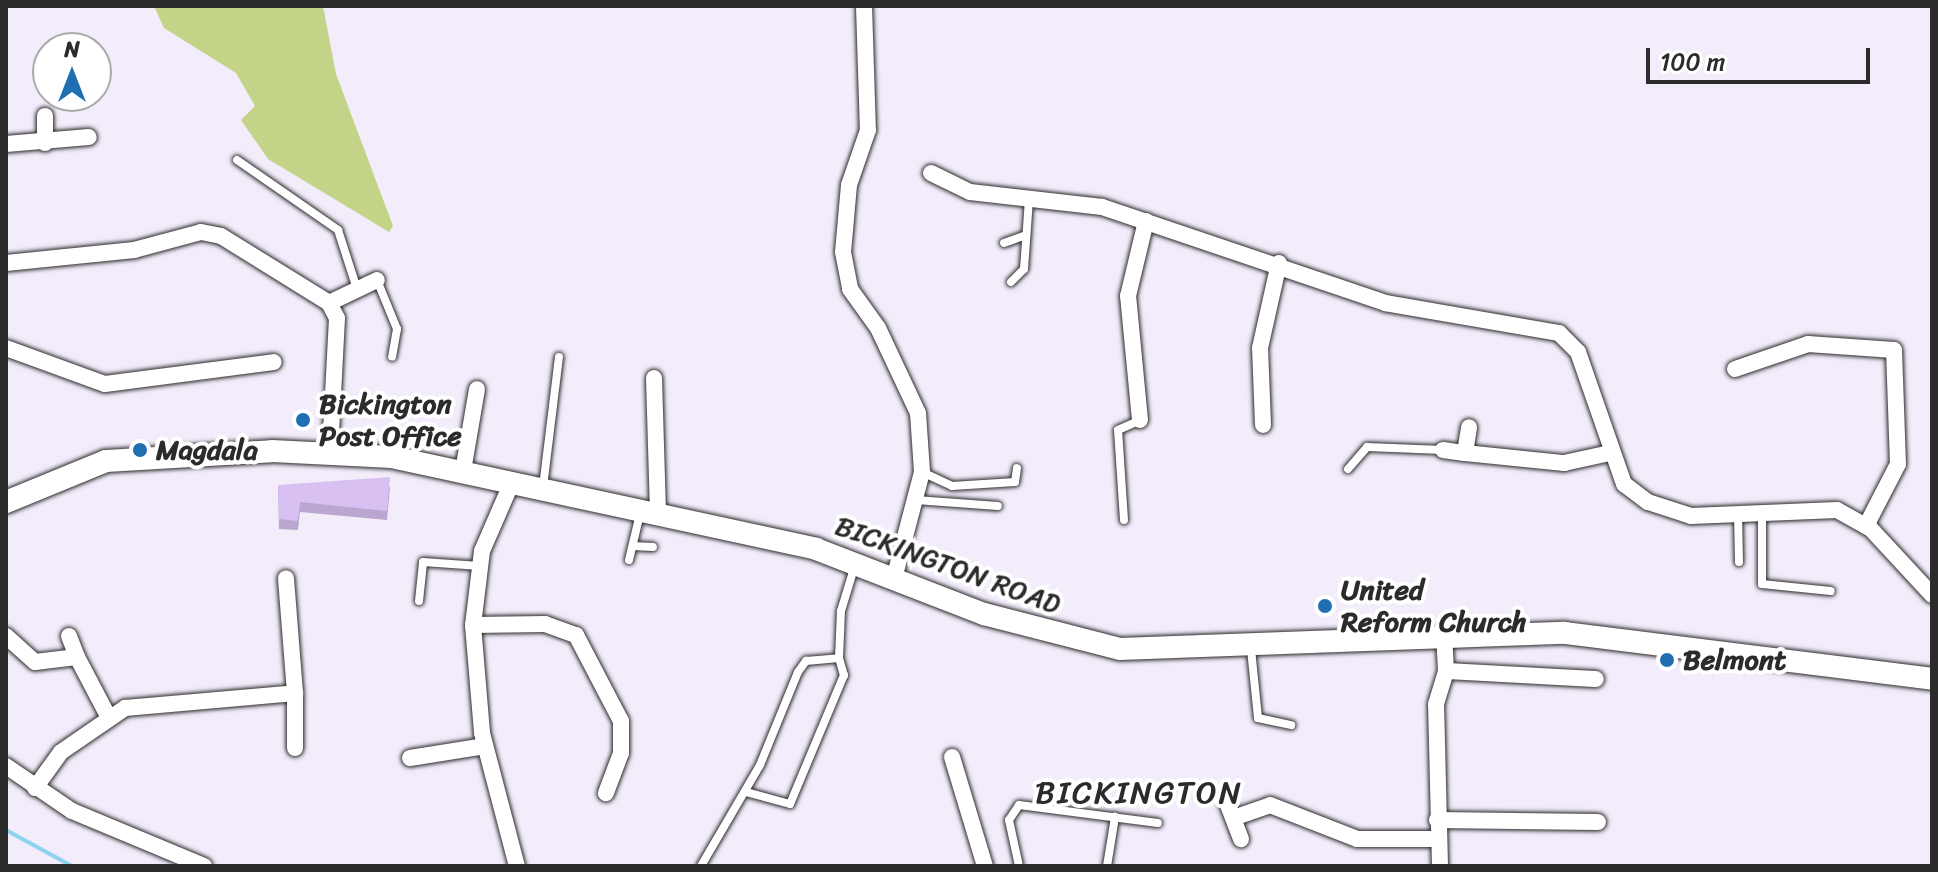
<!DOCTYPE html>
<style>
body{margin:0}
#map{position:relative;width:1938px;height:872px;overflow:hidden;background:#f3ecfb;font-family:Sriracha,sans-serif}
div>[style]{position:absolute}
.green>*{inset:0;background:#c3d488}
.stream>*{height:4px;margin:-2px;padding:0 2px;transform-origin:2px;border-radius:2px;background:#8dd3ef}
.roads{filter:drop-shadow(0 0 2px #2b2b2b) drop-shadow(0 0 2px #2b2b2b)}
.service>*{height:8px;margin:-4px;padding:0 4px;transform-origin:4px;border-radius:4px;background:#fff}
.minor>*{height:16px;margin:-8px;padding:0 8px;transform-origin:8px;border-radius:8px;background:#fff}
.secondary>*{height:22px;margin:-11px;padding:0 11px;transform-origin:11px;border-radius:11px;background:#fff}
.wall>*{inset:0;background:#baa6d0}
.building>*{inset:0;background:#d8c1f2}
.dots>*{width:22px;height:22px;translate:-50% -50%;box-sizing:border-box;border:4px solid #fff;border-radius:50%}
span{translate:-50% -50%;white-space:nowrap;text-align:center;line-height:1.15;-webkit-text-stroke:8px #fff;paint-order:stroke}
.poi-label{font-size:28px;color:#2b2b2b;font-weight:700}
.left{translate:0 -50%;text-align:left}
.street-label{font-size:28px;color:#2b2b2b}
.quarter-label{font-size:32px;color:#2b2b2b;letter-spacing:2px}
.frame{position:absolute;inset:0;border:8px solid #2b2b2b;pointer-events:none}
.north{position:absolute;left:32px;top:32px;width:80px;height:80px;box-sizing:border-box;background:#fff;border:2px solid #aaa;border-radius:50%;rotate:0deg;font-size:22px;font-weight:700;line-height:32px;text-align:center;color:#2b2b2b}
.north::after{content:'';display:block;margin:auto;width:28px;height:36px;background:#1f6fb2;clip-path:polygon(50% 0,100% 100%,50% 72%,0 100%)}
.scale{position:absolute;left:1646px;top:48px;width:224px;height:36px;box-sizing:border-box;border:4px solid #2b2b2b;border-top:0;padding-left:10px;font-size:24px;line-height:28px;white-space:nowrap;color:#2b2b2b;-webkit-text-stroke:6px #fff;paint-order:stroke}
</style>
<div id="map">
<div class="green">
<i style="clip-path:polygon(154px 6px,323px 6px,336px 74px,393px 226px,389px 232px,268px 159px,241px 120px,255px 106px,236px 73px,164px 28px)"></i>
</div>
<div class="stream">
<i style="left:6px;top:830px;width:75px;rotate:28.6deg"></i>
</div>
<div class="roads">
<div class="service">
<i style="left:237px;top:160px;width:123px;rotate:34.7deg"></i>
<i style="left:338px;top:230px;width:62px;rotate:72.1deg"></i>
<i style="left:1004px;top:243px;width:20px;rotate:-20deg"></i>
<i style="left:377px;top:280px;width:53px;rotate:67.8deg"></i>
<i style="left:397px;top:329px;width:28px;rotate:100deg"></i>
<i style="left:1011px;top:282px;width:18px;rotate:-45deg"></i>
<i style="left:1024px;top:269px;width:70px;rotate:-85.9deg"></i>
<i style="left:1348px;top:469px;width:29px;rotate:-49deg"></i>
<i style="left:1367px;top:447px;width:76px;rotate:2.3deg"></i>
<i style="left:922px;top:472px;width:33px;rotate:25deg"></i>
<i style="left:952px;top:486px;width:63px;rotate:-3.6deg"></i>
<i style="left:1015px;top:482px;width:14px;rotate:-82deg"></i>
<i style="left:543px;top:487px;width:131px;rotate:-83deg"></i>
<i style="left:916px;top:500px;width:82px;rotate:4.2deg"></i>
<i style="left:1762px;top:513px;width:71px;rotate:90deg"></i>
<i style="left:1762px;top:584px;width:69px;rotate:5.8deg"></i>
<i style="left:1738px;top:514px;width:48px;rotate:88.8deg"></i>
<i style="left:1124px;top:520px;width:90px;rotate:-93.8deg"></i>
<i style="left:1118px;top:430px;width:24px;rotate:-24deg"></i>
<i style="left:633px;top:546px;width:20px;rotate:3deg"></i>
<i style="left:629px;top:560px;width:47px;rotate:-76.6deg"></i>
<i style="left:419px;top:601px;width:39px;rotate:-84deg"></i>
<i style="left:423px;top:562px;width:57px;rotate:4deg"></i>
<i style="left:1251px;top:649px;width:69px;rotate:84.2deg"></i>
<i style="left:1258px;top:718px;width:34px;rotate:12deg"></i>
<i style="left:839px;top:658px;width:47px;rotate:-87.6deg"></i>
<i style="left:841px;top:611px;width:48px;rotate:-73.1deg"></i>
<i style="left:701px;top:866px;width:117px;rotate:-59.7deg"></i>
<i style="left:760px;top:765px;width:100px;rotate:-67.8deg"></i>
<i style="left:798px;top:672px;width:14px;rotate:-54deg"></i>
<i style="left:806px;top:661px;width:33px;rotate:-5deg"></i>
<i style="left:839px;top:658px;width:18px;rotate:74deg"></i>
<i style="left:844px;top:675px;width:140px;rotate:112.7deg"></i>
<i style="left:790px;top:804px;width:46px;rotate:-164.7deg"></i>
<i style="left:1019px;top:866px;width:47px;rotate:-102.3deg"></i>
<i style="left:1009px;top:820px;width:18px;rotate:-56deg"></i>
<i style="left:1019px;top:805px;width:140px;rotate:7.4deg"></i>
<i style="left:1107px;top:866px;width:50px;rotate:-80.7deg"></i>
</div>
<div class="minor">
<i style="left:864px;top:6px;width:124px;rotate:88.2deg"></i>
<i style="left:868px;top:130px;width:58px;rotate:109.1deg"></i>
<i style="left:849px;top:185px;width:67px;rotate:95.1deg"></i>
<i style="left:843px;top:252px;width:38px;rotate:79deg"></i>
<i style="left:850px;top:289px;width:48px;rotate:54.3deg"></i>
<i style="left:878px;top:328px;width:94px;rotate:64.8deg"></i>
<i style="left:918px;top:413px;width:59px;rotate:86.1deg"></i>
<i style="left:922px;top:472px;width:106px;rotate:104.7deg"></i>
<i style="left:45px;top:143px;width:27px;rotate:-90deg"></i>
<i style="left:6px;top:144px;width:83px;rotate:-4.8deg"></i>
<i style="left:931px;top:173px;width:43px;rotate:26deg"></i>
<i style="left:970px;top:192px;width:133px;rotate:6.5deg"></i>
<i style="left:1102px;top:207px;width:299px;rotate:18.7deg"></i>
<i style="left:1385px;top:303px;width:177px;rotate:9.8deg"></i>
<i style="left:1559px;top:333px;width:27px;rotate:45deg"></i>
<i style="left:1578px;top:352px;width:140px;rotate:70.8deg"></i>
<i style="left:1624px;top:484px;width:30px;rotate:37deg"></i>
<i style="left:1648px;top:502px;width:45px;rotate:18deg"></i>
<i style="left:1691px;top:516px;width:146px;rotate:-2.4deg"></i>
<i style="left:1837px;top:510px;width:38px;rotate:29deg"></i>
<i style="left:1870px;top:528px;width:91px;rotate:47.2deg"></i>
<i style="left:6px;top:263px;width:129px;rotate:-5.8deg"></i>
<i style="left:134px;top:250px;width:69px;rotate:-15deg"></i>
<i style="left:201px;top:232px;width:20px;rotate:11deg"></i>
<i style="left:221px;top:236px;width:127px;rotate:31.8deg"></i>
<i style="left:329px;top:303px;width:17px;rotate:62deg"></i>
<i style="left:337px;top:318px;width:134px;rotate:93deg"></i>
<i style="left:329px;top:303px;width:53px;rotate:-25.6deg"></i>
<i style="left:6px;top:348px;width:105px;rotate:20deg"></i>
<i style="left:105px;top:384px;width:170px;rotate:-7.4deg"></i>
<i style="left:1735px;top:369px;width:77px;rotate:-18.9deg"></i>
<i style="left:1808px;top:344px;width:86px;rotate:4deg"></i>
<i style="left:1894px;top:350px;width:114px;rotate:88deg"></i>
<i style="left:1898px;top:464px;width:70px;rotate:117.3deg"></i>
<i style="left:654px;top:378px;width:136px;rotate:88.3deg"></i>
<i style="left:1140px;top:420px;width:125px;rotate:-95.5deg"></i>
<i style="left:1128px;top:296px;width:77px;rotate:-76.5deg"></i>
<i style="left:1263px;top:425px;width:77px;rotate:-92.2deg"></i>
<i style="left:1260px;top:348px;width:87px;rotate:-77.4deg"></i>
<i style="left:1443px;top:450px;width:22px;rotate:8deg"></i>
<i style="left:1465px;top:453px;width:26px;rotate:-81deg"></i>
<i style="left:1465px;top:453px;width:100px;rotate:5.8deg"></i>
<i style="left:1564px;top:463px;width:47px;rotate:-12.3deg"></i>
<i style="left:463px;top:471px;width:83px;rotate:-80.3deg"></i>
<i style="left:512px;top:482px;width:75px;rotate:113.5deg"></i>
<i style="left:482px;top:551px;width:75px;rotate:96.9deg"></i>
<i style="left:473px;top:625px;width:108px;rotate:85.2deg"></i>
<i style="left:482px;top:733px;width:138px;rotate:75.3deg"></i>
<i style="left:473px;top:625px;width:72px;rotate:-0.8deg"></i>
<i style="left:545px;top:624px;width:33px;rotate:20deg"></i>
<i style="left:576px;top:635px;width:97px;rotate:62.4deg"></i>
<i style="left:621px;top:721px;width:32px;rotate:90deg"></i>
<i style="left:621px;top:753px;width:43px;rotate:110.6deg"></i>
<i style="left:6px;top:636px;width:39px;rotate:42deg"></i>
<i style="left:35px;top:662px;width:42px;rotate:-6.8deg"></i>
<i style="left:77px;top:657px;width:69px;rotate:62.3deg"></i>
<i style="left:69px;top:636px;width:22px;rotate:69deg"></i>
<i style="left:1446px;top:671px;width:150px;rotate:3.1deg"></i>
<i style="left:295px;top:693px;width:55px;rotate:90deg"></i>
<i style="left:952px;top:757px;width:114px;rotate:73.2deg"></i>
<i style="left:410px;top:758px;width:76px;rotate:-9.1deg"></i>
<i style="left:6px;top:766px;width:80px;rotate:34.3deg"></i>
<i style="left:72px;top:811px;width:143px;rotate:22.6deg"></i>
<i style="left:35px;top:788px;width:44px;rotate:-54.2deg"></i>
<i style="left:61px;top:752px;width:78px;rotate:-34.5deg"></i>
<i style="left:125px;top:708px;width:171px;rotate:-5deg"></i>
<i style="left:295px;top:693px;width:115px;rotate:-94.5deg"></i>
<i style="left:1226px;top:800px;width:42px;rotate:69deg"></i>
<i style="left:1236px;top:817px;width:36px;rotate:-19deg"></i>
<i style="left:1270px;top:805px;width:93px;rotate:21.3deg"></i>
<i style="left:1357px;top:839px;width:81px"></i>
<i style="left:1437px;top:820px;width:161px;rotate:0.7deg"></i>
<i style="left:1440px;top:866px;width:162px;rotate:-91.4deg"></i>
<i style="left:1436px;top:704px;width:34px;rotate:-73deg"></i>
<i style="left:1446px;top:671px;width:33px;rotate:-93deg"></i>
</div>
<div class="secondary">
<i style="left:6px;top:502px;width:108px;rotate:-22.3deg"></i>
<i style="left:106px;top:461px;width:166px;rotate:-3.4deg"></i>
<i style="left:272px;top:451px;width:120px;rotate:2.9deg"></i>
<i style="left:392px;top:457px;width:434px;rotate:12.2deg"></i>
<i style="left:816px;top:549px;width:180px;rotate:21.2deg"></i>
<i style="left:984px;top:614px;width:140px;rotate:14.4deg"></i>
<i style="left:1120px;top:649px;width:445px;rotate:-2.1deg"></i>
<i style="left:1565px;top:633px;width:370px;rotate:7.1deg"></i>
</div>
</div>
<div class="wall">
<i style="clip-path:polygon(278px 485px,390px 487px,387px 520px,300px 512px,298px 530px,279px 529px)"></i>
</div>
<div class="building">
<i style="clip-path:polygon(390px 477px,387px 511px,300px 502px,298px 521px,279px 519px,278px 485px)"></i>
</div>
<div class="dots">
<i style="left:303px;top:420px;background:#1f6fb2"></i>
<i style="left:140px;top:450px;background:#1f6fb2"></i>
<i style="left:1325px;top:606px;background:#1f6fb2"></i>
<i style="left:1667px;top:660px;background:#1f6fb2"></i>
</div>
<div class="poi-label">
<span class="left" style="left:319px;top:420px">Bickington<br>Post Office</span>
<span class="left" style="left:156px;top:450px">Magdala</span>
<span class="left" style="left:1341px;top:606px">United<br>Reform Church</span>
<span class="left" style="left:1683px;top:660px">Belmont</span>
</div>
<div class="street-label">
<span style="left:948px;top:565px;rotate:20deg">BICKINGTON ROAD</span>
</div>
<div class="quarter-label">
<span style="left:1139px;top:793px">BICKINGTON</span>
</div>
<div class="frame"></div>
<div class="north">N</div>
<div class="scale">100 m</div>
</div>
